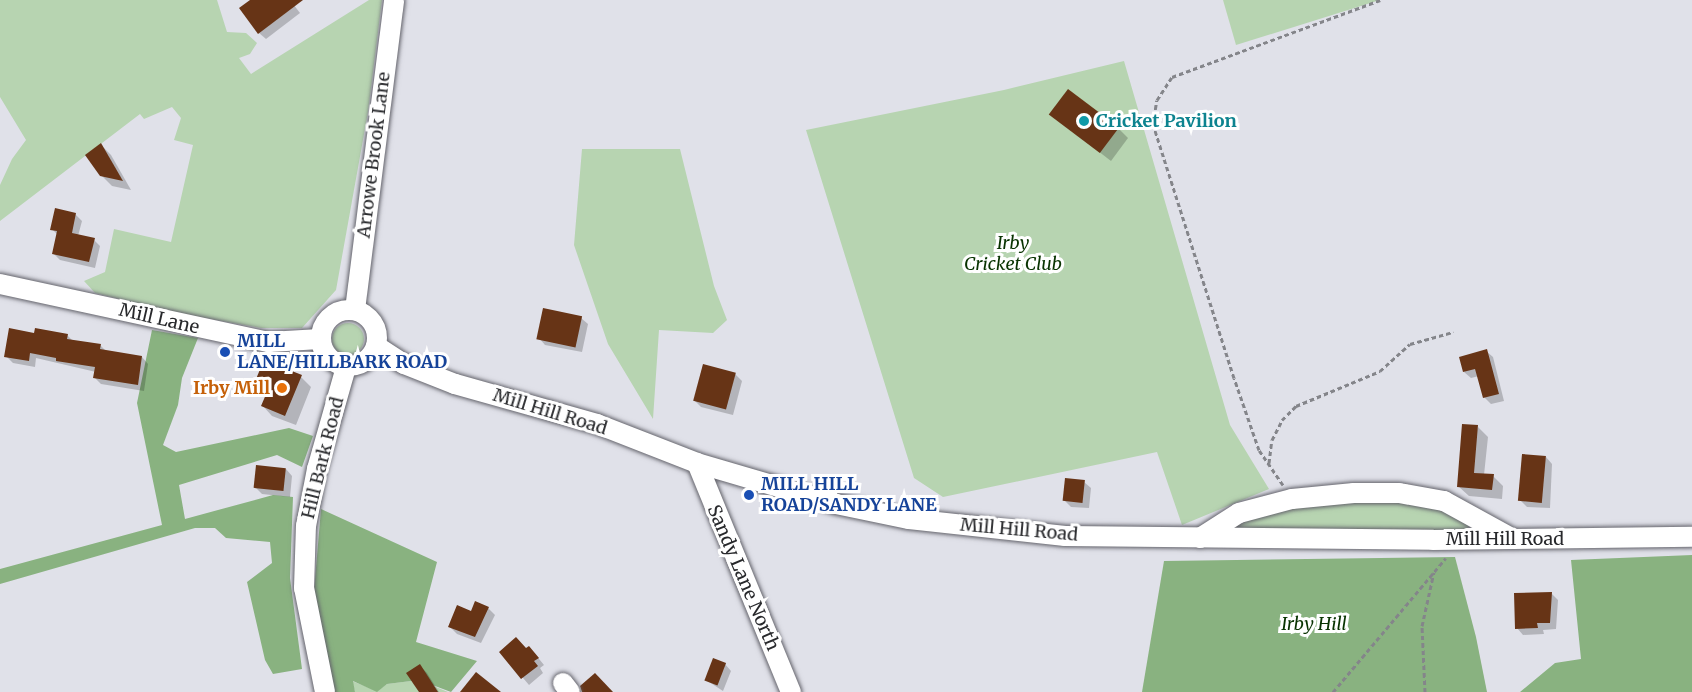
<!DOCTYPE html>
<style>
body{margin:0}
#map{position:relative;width:1692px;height:692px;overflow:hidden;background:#e0e1e9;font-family:Merriweather,serif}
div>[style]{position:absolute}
.green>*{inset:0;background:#b7d4b1}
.round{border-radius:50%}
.forest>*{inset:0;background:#89b280}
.shadow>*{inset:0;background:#0003}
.building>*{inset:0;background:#673416;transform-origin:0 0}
.path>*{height:3px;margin-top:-1.5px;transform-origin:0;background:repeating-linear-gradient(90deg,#84858a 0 4.5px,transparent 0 7.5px)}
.roads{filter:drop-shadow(0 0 2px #64646c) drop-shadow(0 0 2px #64646c)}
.minor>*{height:20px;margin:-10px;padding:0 10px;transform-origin:10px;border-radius:10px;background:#fff}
.minor>.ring{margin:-10px;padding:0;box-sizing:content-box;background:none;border:20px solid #fff;border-radius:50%}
.dots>*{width:16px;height:16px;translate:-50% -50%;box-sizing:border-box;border:3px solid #fff;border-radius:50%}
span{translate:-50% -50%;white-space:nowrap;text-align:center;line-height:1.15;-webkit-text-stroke:6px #fff;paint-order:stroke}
.culture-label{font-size:18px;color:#0d838f;font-weight:700}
.left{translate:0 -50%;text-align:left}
.street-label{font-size:18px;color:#28292c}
.park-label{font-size:18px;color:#083300;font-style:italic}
.transit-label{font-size:18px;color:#164399;font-weight:700}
.food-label{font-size:18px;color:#c56008;font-weight:700}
.right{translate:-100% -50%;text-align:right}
</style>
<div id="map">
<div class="green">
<i style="clip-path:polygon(0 0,217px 0,227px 32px,246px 33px,257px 43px,250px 54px,239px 58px,251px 74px,369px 0,382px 0,368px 112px,336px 290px,302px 328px,261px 328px,176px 313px,95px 293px,84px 281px,105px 272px,114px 229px,171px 242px,193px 145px,174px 140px,181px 118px,172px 107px,144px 119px,140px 114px,0 221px,0 185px,12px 159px,26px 140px,0 97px)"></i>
<i style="clip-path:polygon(1223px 0,1380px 0,1236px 45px)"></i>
<i style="clip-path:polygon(1124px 61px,1230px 425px,1269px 489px,1182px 525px,1157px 452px,943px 497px,914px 478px,806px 130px,1004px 90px)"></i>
<i style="clip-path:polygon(582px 149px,680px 149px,714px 286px,727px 320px,713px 333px,659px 330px,653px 419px,608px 344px,574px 245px)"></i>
<i class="round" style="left:332px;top:323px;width:32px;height:32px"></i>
<i style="clip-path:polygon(1391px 500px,1447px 511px,1469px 524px,1468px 529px,1465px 532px,1235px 531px,1233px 527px,1263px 514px,1311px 505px)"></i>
<i style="clip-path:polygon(419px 680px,448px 692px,355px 692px,352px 681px,377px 691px,387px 684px)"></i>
</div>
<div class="forest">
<i style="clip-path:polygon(152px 330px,198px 338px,182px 378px,178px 405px,163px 445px,176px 452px,289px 428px,313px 436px,302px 467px,277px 455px,179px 485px,185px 519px,273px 495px,293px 497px,290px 578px,302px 669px,273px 674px,265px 660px,247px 582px,272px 563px,270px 542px,226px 538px,215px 528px,195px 528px,0 584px,0 569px,162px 525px,137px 403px)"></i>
<i style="clip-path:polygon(321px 509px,437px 562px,416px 642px,477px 661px,451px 692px,419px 680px,387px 684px,377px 692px,353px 681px,355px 692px,332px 692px,313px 603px)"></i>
<i style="clip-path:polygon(1692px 555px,1692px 692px,1520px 692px,1555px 663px,1581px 659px,1571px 560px)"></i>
<i style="clip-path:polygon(1455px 557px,1476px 637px,1487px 692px,1142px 692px,1164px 561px)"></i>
</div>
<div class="shadow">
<i style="clip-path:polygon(251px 0,290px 0,300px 13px,266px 39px,259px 33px)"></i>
<i style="clip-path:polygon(1051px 115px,1118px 128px,1128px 138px,1111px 161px)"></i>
<i style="clip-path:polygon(101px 145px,111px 155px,131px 190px,112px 186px,101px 175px)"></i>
<i style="clip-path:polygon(75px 214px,82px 221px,78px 236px,94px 240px,100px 246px,95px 268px,60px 260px,53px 253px,58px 235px,52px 229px)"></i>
<i style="clip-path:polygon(581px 318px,588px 324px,582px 352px,545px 345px,539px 338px)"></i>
<i style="clip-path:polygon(35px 334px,67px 335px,73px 341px,100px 345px,107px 352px,142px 357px,148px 364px,144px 391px,101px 384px,95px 378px,96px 372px,36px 358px,35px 367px,13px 363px,6px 356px)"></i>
<i style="clip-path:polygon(1486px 351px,1493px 357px,1504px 401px,1491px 404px,1484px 397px,1479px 376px,1471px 378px,1464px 372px)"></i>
<i style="clip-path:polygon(735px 374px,742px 381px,733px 415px,701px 407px,695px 401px)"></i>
<i style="clip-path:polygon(301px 377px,311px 387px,296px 425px,272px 416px,262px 405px,269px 390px,258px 379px)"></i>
<i style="clip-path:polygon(1478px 427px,1488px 437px,1484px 475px,1493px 476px,1503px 486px,1502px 499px,1469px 496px,1458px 486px)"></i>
<i style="clip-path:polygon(1546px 457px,1552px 464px,1550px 508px,1527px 507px,1520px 500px)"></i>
<i style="clip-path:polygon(286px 469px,292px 476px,290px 497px,262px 494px,256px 488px)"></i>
<i style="clip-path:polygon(1084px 482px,1091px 488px,1089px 508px,1071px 507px,1064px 500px)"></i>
<i style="clip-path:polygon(1551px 593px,1558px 600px,1556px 629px,1543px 630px,1544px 634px,1523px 635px,1517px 628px)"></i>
<i style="clip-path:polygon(488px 608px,495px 615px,481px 643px,457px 634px,450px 627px,472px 613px)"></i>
<i style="clip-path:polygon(526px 650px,535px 654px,544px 665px,540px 668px,543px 673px,529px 685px,501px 652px)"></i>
<i style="clip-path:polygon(725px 664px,731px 671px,723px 691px,706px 680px)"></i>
<i style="clip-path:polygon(420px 666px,427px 673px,439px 692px,421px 692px)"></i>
</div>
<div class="building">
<i style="clip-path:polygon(250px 0,303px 0,258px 34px,239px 8px)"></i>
<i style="left:1068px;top:89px;width:64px;height:32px;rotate:37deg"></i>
<i style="clip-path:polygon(101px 143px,123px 181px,100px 176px,85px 155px)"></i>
<i style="clip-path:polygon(55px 208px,76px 213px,72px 233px,95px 238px,89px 262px,52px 254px,57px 231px,50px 230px)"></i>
<i style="left:543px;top:308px;width:40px;height:32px;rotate:12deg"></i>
<i style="clip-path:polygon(9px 328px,34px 333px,35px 328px,68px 334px,67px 339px,101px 344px,100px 349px,142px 356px,138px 385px,93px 378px,95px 367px,56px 361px,56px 358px,30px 353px,29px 361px,4px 357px)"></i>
<i style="clip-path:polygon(1487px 349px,1499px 394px,1483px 398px,1475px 369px,1463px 372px,1459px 357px)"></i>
<i style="clip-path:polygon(264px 360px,302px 375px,285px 416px,261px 406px,270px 385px,256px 379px)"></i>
<i style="left:703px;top:364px;width:34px;height:38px;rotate:15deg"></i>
<i style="clip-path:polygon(1462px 424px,1478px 425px,1474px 473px,1494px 474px,1492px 490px,1457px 487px)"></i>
<i style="left:1522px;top:454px;width:24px;height:47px;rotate:5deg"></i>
<i style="left:256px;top:465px;width:30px;height:23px;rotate:6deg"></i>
<i style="left:1065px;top:478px;width:20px;height:23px;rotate:6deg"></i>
<i style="clip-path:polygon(1552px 592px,1550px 623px,1537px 623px,1538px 628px,1515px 629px,1514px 593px)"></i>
<i style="clip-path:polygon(475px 601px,489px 607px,475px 637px,448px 627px,457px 605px,471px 611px)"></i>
<i style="clip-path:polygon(516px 637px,526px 648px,529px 646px,539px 658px,534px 661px,538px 666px,521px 679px,499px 652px)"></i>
<i style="left:713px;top:658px;width:14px;height:24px;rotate:21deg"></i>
<i style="clip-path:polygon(420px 664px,438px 692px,419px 692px,406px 673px)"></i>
<i style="clip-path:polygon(476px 672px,501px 692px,460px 692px)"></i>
<i style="clip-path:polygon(595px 673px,613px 692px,582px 692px,580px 686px)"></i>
</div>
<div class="path">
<i style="left:1269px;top:463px;width:23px;rotate:-83deg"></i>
<i style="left:1272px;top:440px;width:22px;rotate:-63deg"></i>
<i style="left:1282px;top:420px;width:20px;rotate:-45deg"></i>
<i style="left:1296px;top:406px;width:91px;rotate:-22.6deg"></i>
<i style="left:1380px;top:371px;width:40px;rotate:-42deg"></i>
<i style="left:1410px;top:344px;width:45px;rotate:-15.6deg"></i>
<i style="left:1283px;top:485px;width:42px;rotate:-124.4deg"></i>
<i style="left:1259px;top:450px;width:76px;rotate:-109.1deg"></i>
<i style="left:1234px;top:378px;width:267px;rotate:-107.7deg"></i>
<i style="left:1153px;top:124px;width:24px;rotate:-81deg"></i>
<i style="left:1157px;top:100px;width:27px;rotate:-57deg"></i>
<i style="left:1172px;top:77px;width:222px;rotate:-20.3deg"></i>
<i style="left:1333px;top:692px;width:175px;rotate:-49.9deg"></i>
<i style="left:1425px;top:692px;width:66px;rotate:-92.6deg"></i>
<i style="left:1422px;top:626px;width:55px;rotate:-77.5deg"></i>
</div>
<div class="roads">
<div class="minor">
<i style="left:0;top:284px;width:275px;rotate:12.2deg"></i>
<i style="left:269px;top:342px;width:51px;rotate:-3.4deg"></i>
<i style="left:355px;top:310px;width:312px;rotate:-82.8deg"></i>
<i class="ring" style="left:321px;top:310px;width:36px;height:36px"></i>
<i style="left:376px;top:346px;width:33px;rotate:33deg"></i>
<i style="left:404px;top:364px;width:55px;rotate:21.4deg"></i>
<i style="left:455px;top:384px;width:148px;rotate:15.7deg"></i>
<i style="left:597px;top:424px;width:107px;rotate:21.3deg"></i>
<i style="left:697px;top:463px;width:145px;rotate:16.4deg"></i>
<i style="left:836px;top:504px;width:75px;rotate:11.6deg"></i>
<i style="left:909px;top:519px;width:157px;rotate:6.2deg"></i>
<i style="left:1065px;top:536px;width:368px;rotate:0.6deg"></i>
<i style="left:1433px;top:540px;width:259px;rotate:-0.7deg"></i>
<i style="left:697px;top:463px;width:248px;rotate:67.7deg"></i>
<i style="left:1200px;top:538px;width:46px;rotate:-32.7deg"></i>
<i style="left:1239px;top:513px;width:55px;rotate:-14.8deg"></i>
<i style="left:1292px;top:499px;width:62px;rotate:-5.5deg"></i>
<i style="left:1354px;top:493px;width:45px"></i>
<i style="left:1399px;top:493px;width:46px;rotate:10.1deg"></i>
<i style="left:1444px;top:501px;width:79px;rotate:28.8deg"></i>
<i style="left:563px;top:683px;width:11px;rotate:52deg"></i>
<i style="left:325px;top:692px;width:106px;rotate:-101.4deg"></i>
<i style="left:304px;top:588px;width:62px;rotate:-88.2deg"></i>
<i style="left:306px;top:526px;width:58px;rotate:-79.1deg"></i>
<i style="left:317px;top:469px;width:106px;rotate:-74.1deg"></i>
</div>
</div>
<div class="dots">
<i style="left:1084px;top:121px;background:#0f9aa8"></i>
<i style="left:225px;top:352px;background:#1a4fb4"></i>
<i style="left:282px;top:388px;background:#e8710a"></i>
<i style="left:749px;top:495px;background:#1a4fb4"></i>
</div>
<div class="culture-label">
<span class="left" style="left:1096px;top:121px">Cricket Pavilion</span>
</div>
<div class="street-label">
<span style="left:374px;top:155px;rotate:-83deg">Arrowe Brook Lane</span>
<span style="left:159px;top:319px;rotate:13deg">Mill Lane</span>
<span style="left:550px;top:412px;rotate:17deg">Mill Hill Road</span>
<span style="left:323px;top:458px;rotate:-76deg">Hill Bark Road</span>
<span style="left:1019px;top:530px;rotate:5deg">Mill Hill Road</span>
<span style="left:1505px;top:539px">Mill Hill Road</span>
<span style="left:743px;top:578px;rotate:67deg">Sandy Lane North</span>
</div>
<div class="park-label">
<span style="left:1013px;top:254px">Irby<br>Cricket Club</span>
<span style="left:1314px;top:624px">Irby Hill</span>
</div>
<div class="transit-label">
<span class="left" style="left:237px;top:352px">MILL<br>LANE/HILLBARK ROAD</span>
<span class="left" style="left:761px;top:495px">MILL HILL<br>ROAD/SANDY LANE</span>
</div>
<div class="food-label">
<span class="right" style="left:270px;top:388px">Irby Mill</span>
</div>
</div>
